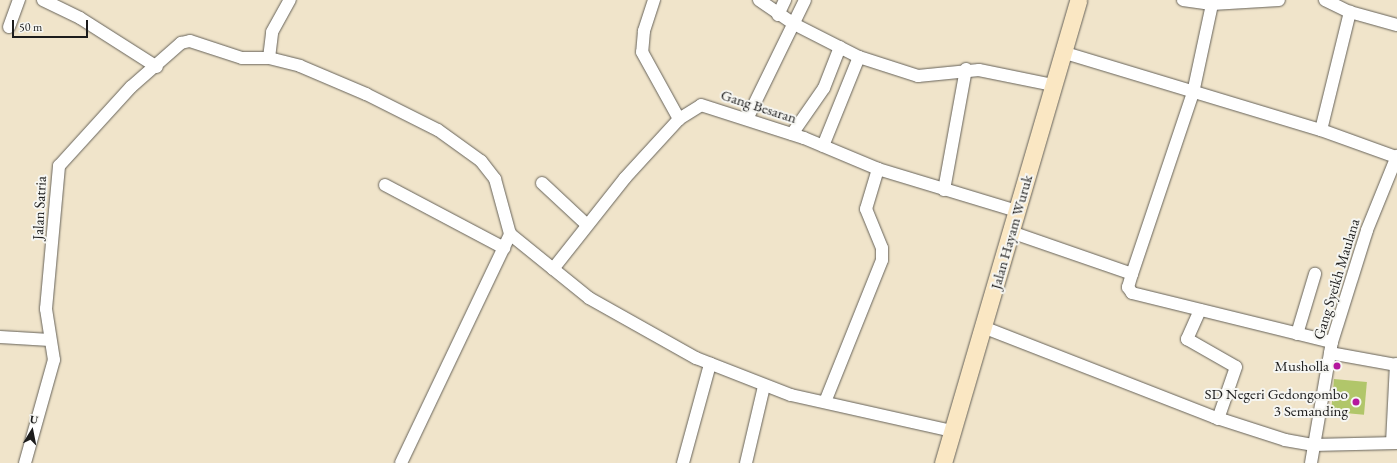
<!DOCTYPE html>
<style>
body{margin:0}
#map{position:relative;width:1397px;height:463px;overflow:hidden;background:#f0e4ca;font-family:"EB Garamond",serif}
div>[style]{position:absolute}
.green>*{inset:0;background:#b1c66a;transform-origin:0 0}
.roads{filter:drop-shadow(0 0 1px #666259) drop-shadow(0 0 1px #666259)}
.street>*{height:12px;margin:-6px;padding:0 6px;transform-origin:6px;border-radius:6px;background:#fff}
.secondary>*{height:17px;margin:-8.5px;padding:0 8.5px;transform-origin:8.5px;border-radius:8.5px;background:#fae7c3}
.dots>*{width:11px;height:11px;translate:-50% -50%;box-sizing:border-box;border:2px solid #f6f6f2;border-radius:50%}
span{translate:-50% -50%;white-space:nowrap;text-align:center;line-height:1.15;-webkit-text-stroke:4px #f6f6f2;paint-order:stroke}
.street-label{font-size:15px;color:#1c1c1c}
.poi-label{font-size:15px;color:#1c1c1c}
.right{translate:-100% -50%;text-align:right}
.north{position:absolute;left:12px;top:411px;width:40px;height:40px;-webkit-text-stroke:3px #f6f6f2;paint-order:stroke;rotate:10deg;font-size:11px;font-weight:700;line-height:16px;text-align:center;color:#1c1c1c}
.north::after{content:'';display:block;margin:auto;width:14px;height:18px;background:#1c1c1c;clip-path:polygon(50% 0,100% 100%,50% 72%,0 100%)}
.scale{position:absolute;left:12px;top:20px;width:76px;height:18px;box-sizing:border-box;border:2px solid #1c1c1c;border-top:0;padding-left:5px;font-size:12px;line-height:14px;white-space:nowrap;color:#1c1c1c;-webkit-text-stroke:3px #f6f6f2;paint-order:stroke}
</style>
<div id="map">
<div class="green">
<i style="left:1334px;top:379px;width:33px;height:33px;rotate:5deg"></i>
</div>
<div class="roads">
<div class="street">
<i style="left:43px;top:0;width:41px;rotate:25.9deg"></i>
<i style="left:80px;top:18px;width:91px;rotate:32.5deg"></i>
<i style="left:654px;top:0;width:33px;rotate:108deg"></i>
<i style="left:644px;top:31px;width:21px;rotate:95deg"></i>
<i style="left:642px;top:52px;width:77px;rotate:61.1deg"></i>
<i style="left:759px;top:0;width:42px;rotate:34.4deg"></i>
<i style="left:794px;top:24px;width:73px;rotate:26.9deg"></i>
<i style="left:859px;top:57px;width:62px;rotate:17.9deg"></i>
<i style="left:918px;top:76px;width:61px;rotate:-5.6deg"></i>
<i style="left:979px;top:70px;width:76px;rotate:11.5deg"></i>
<i style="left:1183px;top:0;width:29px;rotate:8deg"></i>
<i style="left:1212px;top:4px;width:67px;rotate:-3.4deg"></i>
<i style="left:1325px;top:0;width:28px;rotate:26deg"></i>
<i style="left:778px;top:15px;width:17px;rotate:-65deg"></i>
<i style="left:9px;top:27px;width:29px;rotate:-70deg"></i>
<i style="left:1062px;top:52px;width:270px;rotate:16.8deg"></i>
<i style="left:1321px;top:130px;width:80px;rotate:19.8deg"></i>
<i style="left:269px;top:58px;width:26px;rotate:-83deg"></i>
<i style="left:272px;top:32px;width:37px;rotate:-61deg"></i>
<i style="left:747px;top:119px;width:132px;rotate:-64deg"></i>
<i style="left:1321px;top:130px;width:122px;rotate:-76.2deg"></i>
<i style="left:1350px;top:12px;width:49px;rotate:15.5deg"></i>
<i style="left:792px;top:134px;width:56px;rotate:-55.2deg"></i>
<i style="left:824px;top:88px;width:44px;rotate:-68.7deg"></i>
<i style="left:823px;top:146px;width:96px;rotate:-68deg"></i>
<i style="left:542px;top:183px;width:60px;rotate:43deg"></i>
<i style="left:385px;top:185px;width:135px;rotate:27.9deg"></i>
<i style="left:944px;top:190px;width:123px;rotate:-79.7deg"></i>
<i style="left:1011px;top:232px;width:128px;rotate:19.1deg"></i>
<i style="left:1132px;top:274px;width:14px;rotate:107deg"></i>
<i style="left:1128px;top:287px;width:7px;rotate:56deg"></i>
<i style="left:1132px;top:293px;width:206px;rotate:13.8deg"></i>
<i style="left:553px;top:269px;width:116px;rotate:-51.6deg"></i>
<i style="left:625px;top:178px;width:80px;rotate:-47.5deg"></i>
<i style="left:679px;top:119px;width:26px;rotate:-32deg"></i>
<i style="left:701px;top:105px;width:108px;rotate:17.8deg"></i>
<i style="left:804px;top:138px;width:80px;rotate:22.7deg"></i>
<i style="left:878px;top:169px;width:145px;rotate:16.8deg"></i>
<i style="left:1132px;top:274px;width:191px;rotate:-71.4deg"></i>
<i style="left:1193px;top:93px;width:91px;rotate:-77.9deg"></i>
<i style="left:1200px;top:310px;width:32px;rotate:114deg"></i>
<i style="left:1187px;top:339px;width:56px;rotate:29.7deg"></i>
<i style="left:1236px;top:367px;width:55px;rotate:109.1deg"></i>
<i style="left:983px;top:327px;width:248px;rotate:21.3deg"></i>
<i style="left:1214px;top:417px;width:75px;rotate:17.9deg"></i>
<i style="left:1285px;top:440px;width:28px;rotate:10deg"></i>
<i style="left:1313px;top:445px;width:84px;rotate:-1.4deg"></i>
<i style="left:1297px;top:334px;width:63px;rotate:-73.3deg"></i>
<i style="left:0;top:337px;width:50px;rotate:3.4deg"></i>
<i style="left:1330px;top:353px;width:68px;rotate:10.2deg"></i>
<i style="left:825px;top:402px;width:153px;rotate:-68.1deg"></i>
<i style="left:882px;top:260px;width:12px;rotate:-90deg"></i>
<i style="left:882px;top:248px;width:42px;rotate:-112.3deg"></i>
<i style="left:866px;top:209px;width:42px;rotate:-73.3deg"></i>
<i style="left:1392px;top:443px;width:79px;rotate:-87.1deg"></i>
<i style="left:25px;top:463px;width:107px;rotate:-74.3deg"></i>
<i style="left:54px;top:360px;width:52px;rotate:-98.9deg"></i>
<i style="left:46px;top:309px;width:144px;rotate:-84.8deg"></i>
<i style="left:59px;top:166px;width:107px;rotate:-47.7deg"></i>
<i style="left:131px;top:87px;width:67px;rotate:-41.3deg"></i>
<i style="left:181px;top:43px;width:9px;rotate:-13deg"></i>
<i style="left:190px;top:41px;width:55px;rotate:18.1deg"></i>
<i style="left:242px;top:58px;width:27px"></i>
<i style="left:269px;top:58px;width:32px;rotate:14deg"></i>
<i style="left:300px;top:66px;width:72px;rotate:23deg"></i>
<i style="left:366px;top:94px;width:80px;rotate:26.6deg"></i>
<i style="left:438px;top:130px;width:53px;rotate:35.8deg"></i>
<i style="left:481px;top:161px;width:23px;rotate:52deg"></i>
<i style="left:495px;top:179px;width:57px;rotate:74.7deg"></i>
<i style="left:510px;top:234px;width:102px;rotate:39deg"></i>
<i style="left:589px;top:298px;width:123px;rotate:29.3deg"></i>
<i style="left:696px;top:358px;width:102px;rotate:21.3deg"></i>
<i style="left:791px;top:395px;width:165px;rotate:12.6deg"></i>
<i style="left:401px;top:463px;width:254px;rotate:-64.5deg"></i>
<i style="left:683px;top:463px;width:103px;rotate:-74.7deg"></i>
<i style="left:746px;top:463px;width:79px;rotate:-76.8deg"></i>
<i style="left:1311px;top:463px;width:123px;rotate:-80.2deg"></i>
<i style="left:1332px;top:342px;width:117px;rotate:-72.6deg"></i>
<i style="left:1367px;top:230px;width:80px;rotate:-67.9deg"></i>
</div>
<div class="secondary">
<i style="left:943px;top:463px;width:482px;rotate:-73.7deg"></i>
</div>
</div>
<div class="dots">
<i style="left:1337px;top:366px;background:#b5179e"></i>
<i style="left:1356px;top:402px;background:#b5179e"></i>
</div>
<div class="street-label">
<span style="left:759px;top:106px;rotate:18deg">Gang Besaran</span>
<span style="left:39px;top:208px;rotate:-87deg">Jalan Satria</span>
<span style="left:1011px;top:232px;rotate:-74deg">Jalan Hayam Wuruk</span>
<span style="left:1336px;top:279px;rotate:-73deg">Gang Syeikh Maulana</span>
</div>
<div class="poi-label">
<span class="right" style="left:1329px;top:366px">Musholla</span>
<span class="right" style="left:1348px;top:402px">SD Negeri Gedongombo<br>3 Semanding</span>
</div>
<div class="north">U</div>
<div class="scale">50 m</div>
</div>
